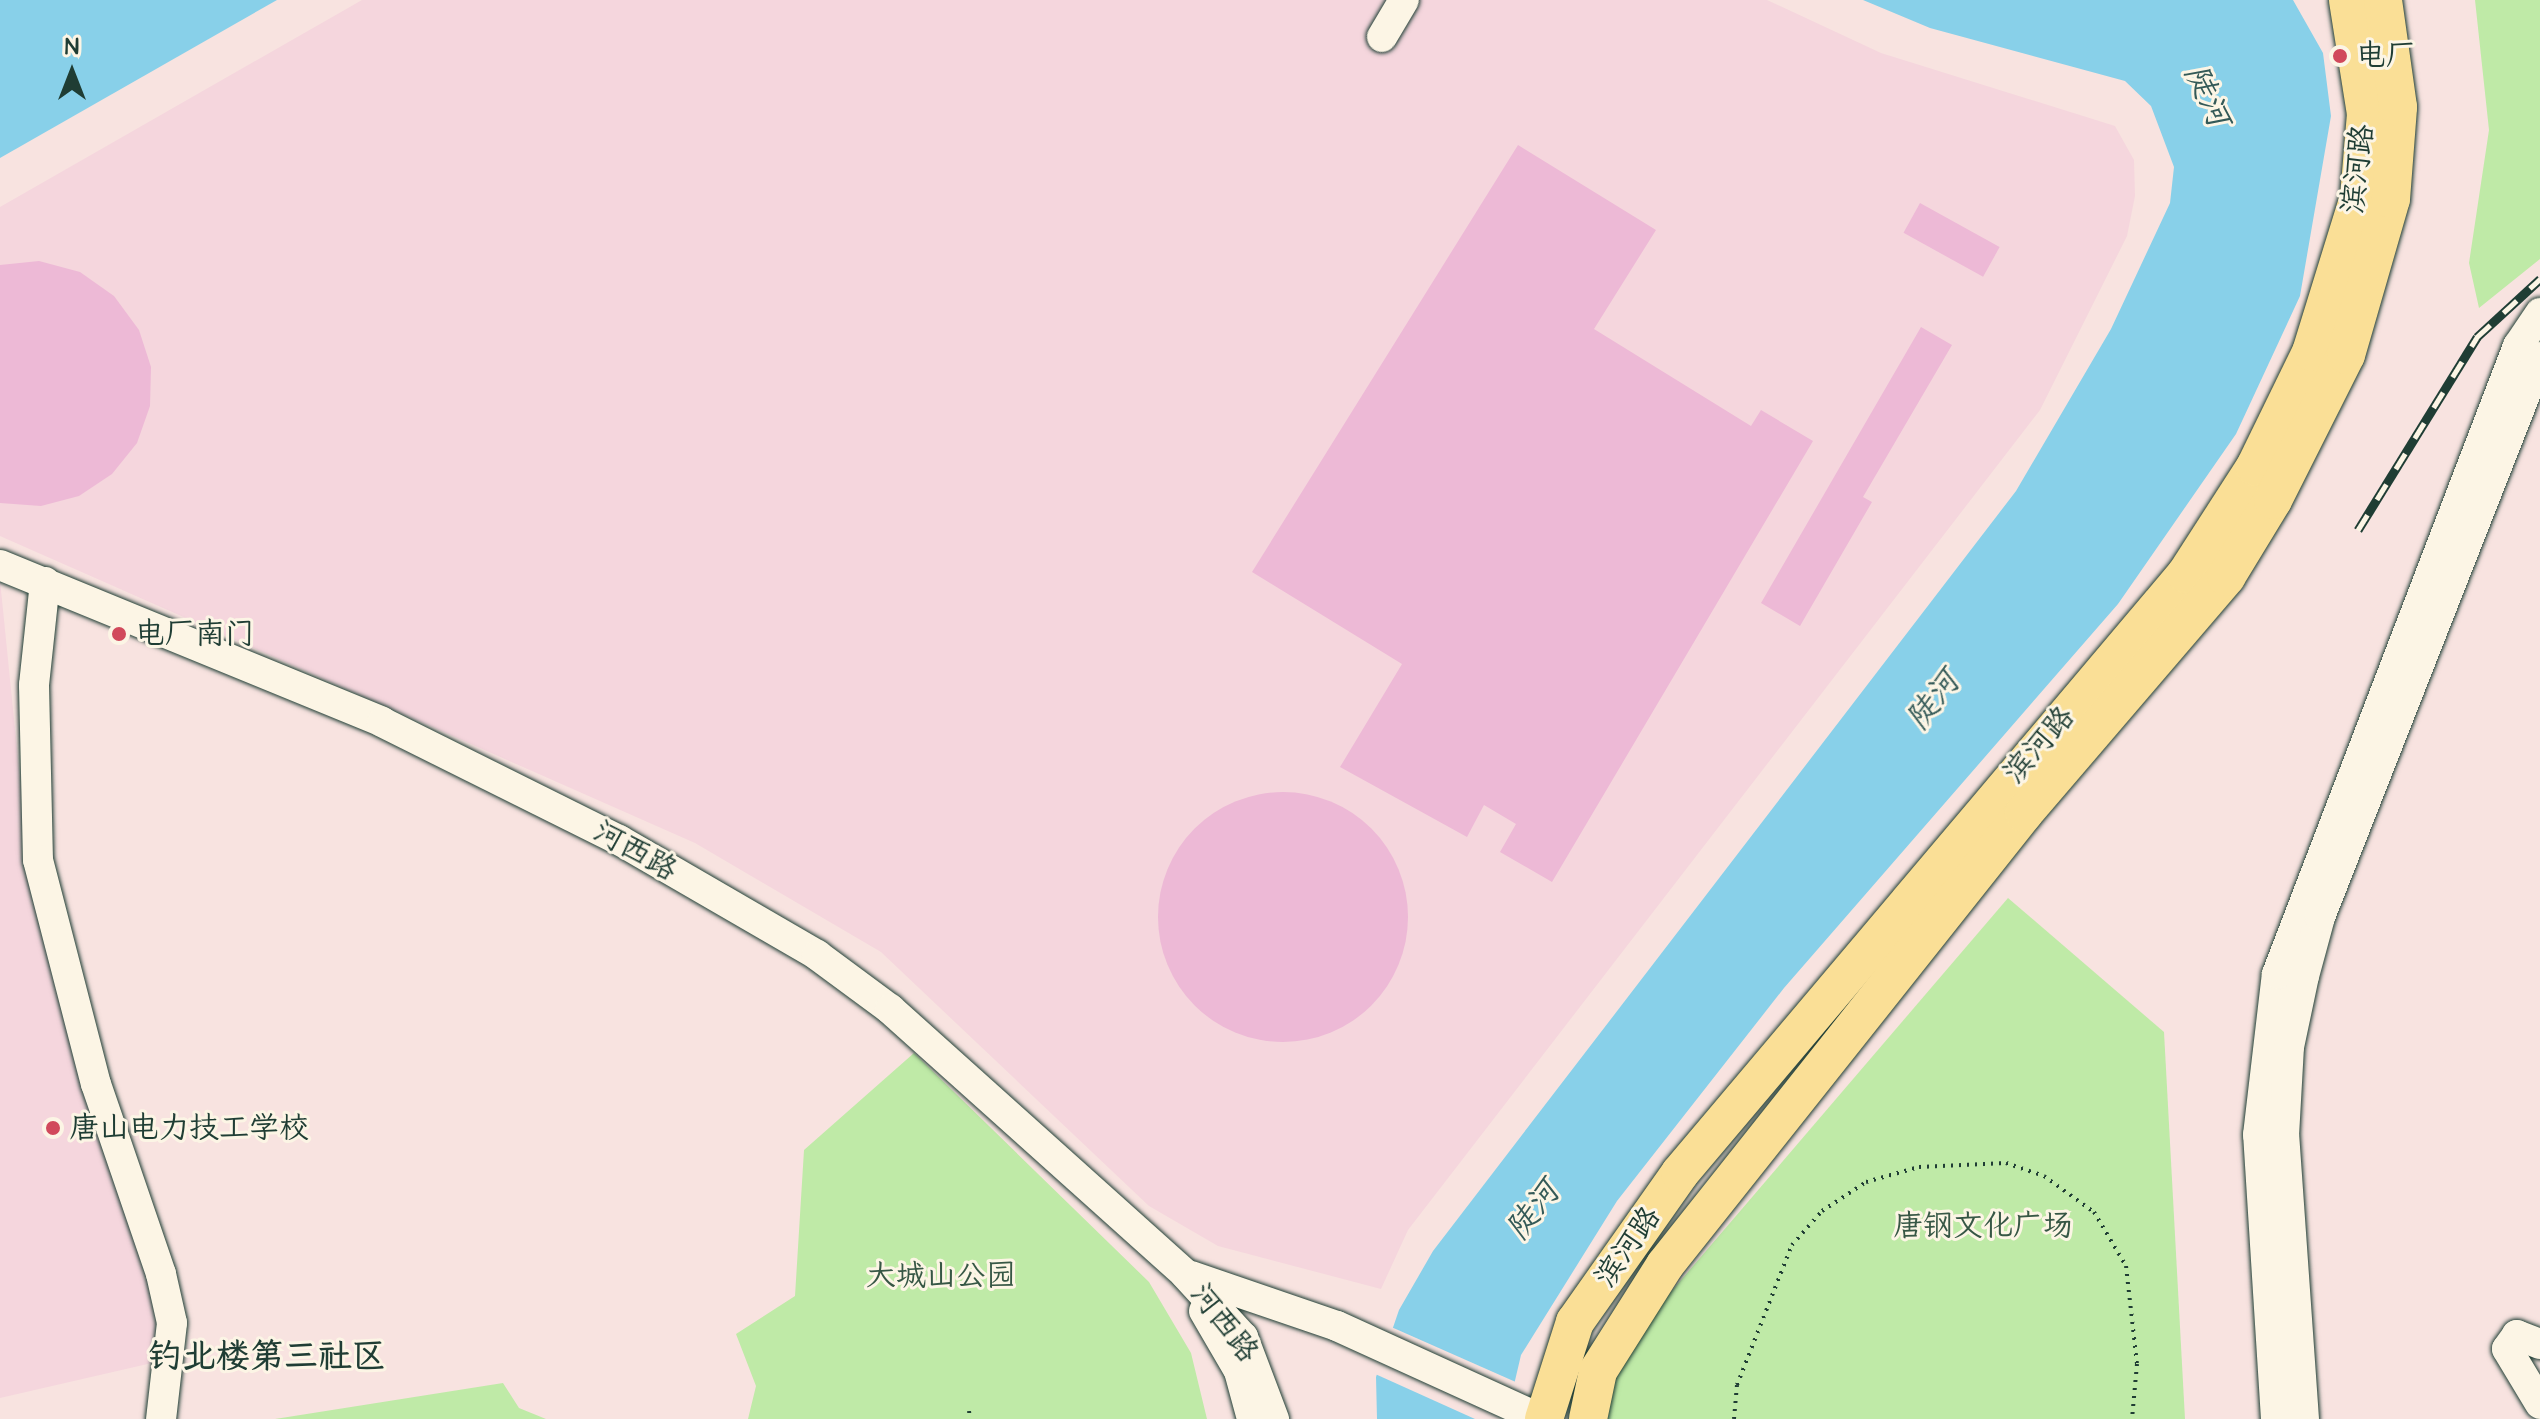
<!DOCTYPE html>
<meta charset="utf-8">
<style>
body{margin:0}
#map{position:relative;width:2540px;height:1419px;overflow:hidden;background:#f8e3e0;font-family:"Architects Daughter","LXGW WenKai TC",sans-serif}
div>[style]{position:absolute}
.built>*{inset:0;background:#f5d6dd}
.green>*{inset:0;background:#bfeaa7}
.water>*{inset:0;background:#88d0e9}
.pier>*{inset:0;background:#f8e3e0}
.building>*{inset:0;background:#edb9d6;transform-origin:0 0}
.round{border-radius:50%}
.path>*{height:4px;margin-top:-2px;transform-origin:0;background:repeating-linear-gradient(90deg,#1f3d34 0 2px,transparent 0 8px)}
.roads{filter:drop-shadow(0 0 2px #1f3d34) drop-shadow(0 0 2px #1f3d34)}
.minor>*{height:30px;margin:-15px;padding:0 15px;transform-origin:15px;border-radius:15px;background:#fcf5e5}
.major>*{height:38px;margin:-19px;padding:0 19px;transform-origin:19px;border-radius:19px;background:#fadf96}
.rail>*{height:9px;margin-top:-4.5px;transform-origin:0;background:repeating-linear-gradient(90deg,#fcf5e5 0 18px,#1f3d34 0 36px);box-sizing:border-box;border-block:2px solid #1f3d34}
.dots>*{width:22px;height:22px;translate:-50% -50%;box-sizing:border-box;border:4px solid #fcf5e5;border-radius:50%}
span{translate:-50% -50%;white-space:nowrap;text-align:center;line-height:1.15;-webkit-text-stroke:6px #fcf5e5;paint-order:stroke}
.poi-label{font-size:30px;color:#1f3d34}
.left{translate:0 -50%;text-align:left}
.street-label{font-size:30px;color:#1f3d34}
.park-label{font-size:30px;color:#375745}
.water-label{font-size:32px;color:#345a58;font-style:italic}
.quarter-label{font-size:34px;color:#1f3d34;font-weight:700}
.north{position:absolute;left:32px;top:32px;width:80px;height:80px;-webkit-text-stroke:6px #fcf5e5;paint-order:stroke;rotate:0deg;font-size:22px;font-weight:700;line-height:32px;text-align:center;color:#1f3d34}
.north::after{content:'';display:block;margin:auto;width:28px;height:36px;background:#1f3d34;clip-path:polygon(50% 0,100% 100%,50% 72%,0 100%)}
</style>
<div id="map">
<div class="built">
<i style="clip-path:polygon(362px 0,1767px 0,1881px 53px,2115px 126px,2134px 160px,2135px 196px,2127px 236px,2040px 410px,1408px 1230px,1381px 1289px,1218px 1246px,1149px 1206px,881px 952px,695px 843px,0 536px,0 207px)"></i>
<i style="clip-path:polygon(0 580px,32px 898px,178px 1357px,0 1398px)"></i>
</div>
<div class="green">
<i style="clip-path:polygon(2475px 0,2540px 0,2540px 259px,2479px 308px,2469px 263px,2489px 130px)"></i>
<i style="clip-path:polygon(2008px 898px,2164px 1032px,2185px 1419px,1608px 1419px,1609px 1389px,1634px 1335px)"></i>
<i style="clip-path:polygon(914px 1053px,1149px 1282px,1191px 1353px,1207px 1419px,748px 1419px,756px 1386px,736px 1334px,795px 1296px,804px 1150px)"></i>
<i style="clip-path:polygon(503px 1383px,519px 1408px,546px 1419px,275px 1419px)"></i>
</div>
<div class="water">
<i style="clip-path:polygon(0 0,277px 0,0 158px)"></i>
<i style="clip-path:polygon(1863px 0,2293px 0,2323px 53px,2331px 116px,2300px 296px,2236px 434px,2118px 604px,1784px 988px,1617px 1201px,1521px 1355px,1506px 1419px,1377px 1419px,1376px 1377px,1399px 1310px,1433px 1251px,2016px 491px,2111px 329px,2170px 203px,2174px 167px,2151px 106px,2125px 81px,1930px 28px)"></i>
</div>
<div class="pier">
<i style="clip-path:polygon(1389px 1326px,1518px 1383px,1508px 1419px,1475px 1419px,1373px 1373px)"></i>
</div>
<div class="building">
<i style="clip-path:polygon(1518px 145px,1656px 230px,1594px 329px,1751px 426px,1761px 410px,1813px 441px,1552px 882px,1500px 852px,1516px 824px,1484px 805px,1467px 837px,1340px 767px,1402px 664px,1252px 572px)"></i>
<i style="left:1920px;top:203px;width:91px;height:34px;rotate:29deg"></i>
<i style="clip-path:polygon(39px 261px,80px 272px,114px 296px,139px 330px,151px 367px,150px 406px,137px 443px,112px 474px,79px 496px,41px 506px,0 503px,0 265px)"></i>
<i style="clip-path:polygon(1921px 327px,1952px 345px,1863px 497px,1872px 502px,1800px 626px,1761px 603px)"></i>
<i class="round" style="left:1158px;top:792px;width:250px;height:250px"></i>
</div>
<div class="path">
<i style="left:969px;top:1411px;width:8px;rotate:83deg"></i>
<i style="left:1734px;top:1419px;width:34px;rotate:-85deg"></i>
<i style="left:1737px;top:1385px;width:150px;rotate:-68.6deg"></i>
<i style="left:1792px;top:1245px;width:45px;rotate:-48.6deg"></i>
<i style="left:1822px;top:1211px;width:53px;rotate:-33.4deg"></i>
<i style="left:1866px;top:1182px;width:55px;rotate:-15.8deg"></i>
<i style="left:1919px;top:1167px;width:87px;rotate:-2.6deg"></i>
<i style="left:2006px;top:1163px;width:40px;rotate:18.9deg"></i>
<i style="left:2044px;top:1176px;width:62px;rotate:35.8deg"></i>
<i style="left:2094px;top:1212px;width:63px;rotate:59.3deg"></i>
<i style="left:2126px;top:1266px;width:99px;rotate:83.6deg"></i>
<i style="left:2137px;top:1364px;width:55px;rotate:95.2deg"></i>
</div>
<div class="roads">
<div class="minor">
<i style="left:1382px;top:37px;width:43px;rotate:-59.3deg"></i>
<i style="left:0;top:565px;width:413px;rotate:22.3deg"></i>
<i style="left:382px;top:722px;width:265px;rotate:26.5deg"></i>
<i style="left:619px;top:840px;width:229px;rotate:30.1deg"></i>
<i style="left:817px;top:955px;width:91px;rotate:36.5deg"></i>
<i style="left:890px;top:1009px;width:397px;rotate:41.9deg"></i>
<i style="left:1185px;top:1274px;width:86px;rotate:47.4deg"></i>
<i style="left:1243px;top:1337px;width:88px;rotate:69.3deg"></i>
<i style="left:45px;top:582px;width:104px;rotate:96.1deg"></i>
<i style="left:34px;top:685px;width:175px;rotate:88.7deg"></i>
<i style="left:38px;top:860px;width:231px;rotate:75.5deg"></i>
<i style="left:96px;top:1084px;width:201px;rotate:71.1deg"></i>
<i style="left:161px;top:1274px;width:50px;rotate:77.3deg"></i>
<i style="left:172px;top:1323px;width:97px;rotate:96.5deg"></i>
<i style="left:1191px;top:1276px;width:154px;rotate:18.9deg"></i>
<i style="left:1337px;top:1326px;width:224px;rotate:24.5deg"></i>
<i style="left:1204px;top:1311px;width:69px;rotate:59.7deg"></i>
<i style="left:1239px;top:1371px;width:50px;rotate:74.8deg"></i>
<i style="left:2540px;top:1344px;width:25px;rotate:-159deg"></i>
<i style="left:2517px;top:1335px;width:17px;rotate:126deg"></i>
<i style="left:2507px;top:1349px;width:64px;rotate:59deg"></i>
<i style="left:2276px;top:1419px;width:285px;rotate:-93.6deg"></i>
<i style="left:2258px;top:1135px;width:162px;rotate:-83.3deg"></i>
<i style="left:2277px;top:974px;width:673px;rotate:-69.01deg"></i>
<i style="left:2518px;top:346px;width:40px;rotate:-56deg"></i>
<i style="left:2304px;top:1419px;width:284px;rotate:-94deg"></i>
<i style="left:2284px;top:1136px;width:89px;rotate:-86.8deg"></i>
<i style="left:2289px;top:1047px;width:73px;rotate:-78.1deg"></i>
<i style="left:2304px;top:976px;width:61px;rotate:-74.8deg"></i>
<i style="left:2320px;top:917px;width:602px;rotate:-68.55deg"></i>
</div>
<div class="major">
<i style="left:1544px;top:1419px;width:102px;rotate:-72.3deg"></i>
<i style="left:1575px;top:1322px;width:182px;rotate:-54.8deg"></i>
<i style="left:1680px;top:1173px;width:784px;rotate:-49.81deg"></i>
<i style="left:2186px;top:574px;width:127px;rotate:-57.2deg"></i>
<i style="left:2255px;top:467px;width:128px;rotate:-64deg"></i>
<i style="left:2311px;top:352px;width:162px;rotate:-72.8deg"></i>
<i style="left:2359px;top:197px;width:83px;rotate:-85.2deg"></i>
<i style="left:2366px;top:114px;width:115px;rotate:-99deg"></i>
<i style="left:1588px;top:1419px;width:49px;rotate:-78.2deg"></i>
<i style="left:1598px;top:1371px;width:125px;rotate:-57.7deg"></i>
<i style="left:1665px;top:1265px;width:577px;rotate:-51.54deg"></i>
<i style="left:2024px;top:813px;width:311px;rotate:-49.4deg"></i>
<i style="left:2226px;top:577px;width:90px;rotate:-58.6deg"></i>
<i style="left:2273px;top:500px;width:162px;rotate:-63.3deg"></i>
<i style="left:2346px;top:355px;width:162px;rotate:-73.9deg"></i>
<i style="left:2391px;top:199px;width:92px;rotate:-85.6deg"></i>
<i style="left:2398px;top:107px;width:108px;rotate:-98deg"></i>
</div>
</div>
<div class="rail">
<i style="left:2358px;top:530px;width:227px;rotate:-58.3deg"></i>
<i style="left:2477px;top:337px;width:86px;rotate:-42.6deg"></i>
</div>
<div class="dots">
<i style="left:2340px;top:56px;background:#d1495b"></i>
<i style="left:119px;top:634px;background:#d1495b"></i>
<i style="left:53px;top:1128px;background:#d1495b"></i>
</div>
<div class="poi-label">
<span class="left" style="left:2356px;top:56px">电厂</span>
<span class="left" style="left:135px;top:634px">电厂南门</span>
<span class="left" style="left:69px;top:1128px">唐山电力技工学校</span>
</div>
<div class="street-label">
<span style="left:2358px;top:169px;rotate:-83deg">滨河路</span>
<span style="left:2039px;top:745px;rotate:-49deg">滨河路</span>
<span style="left:635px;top:851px;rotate:29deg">河西路</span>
<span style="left:1628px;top:1247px;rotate:-55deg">滨河路</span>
<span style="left:1224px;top:1323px;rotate:52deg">河西路</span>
</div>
<div class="park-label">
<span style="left:1983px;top:1226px">唐钢文化广场</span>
<span style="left:941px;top:1276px">大城山公园</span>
</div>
<div class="water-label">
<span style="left:2206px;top:96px;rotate:65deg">陡河</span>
<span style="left:1934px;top:701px;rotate:-52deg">陡河</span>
<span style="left:1534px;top:1211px;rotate:-52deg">陡河</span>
</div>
<div class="quarter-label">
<span style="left:267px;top:1358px">钓北楼第三社区</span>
</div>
<div class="north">N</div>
</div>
